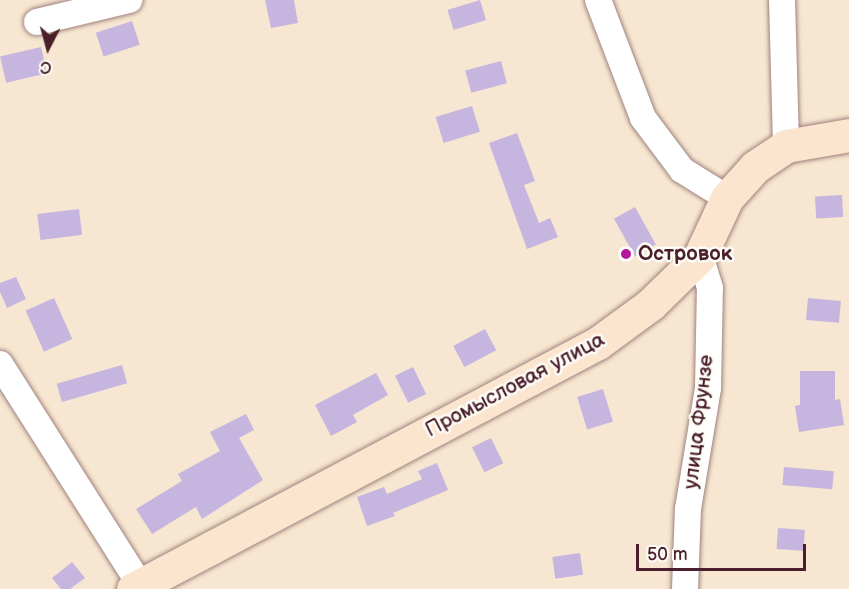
<!DOCTYPE html>
<meta charset="utf-8">
<style>
body{margin:0}
#map{position:relative;width:849px;height:589px;overflow:hidden;background:#f7e6d1;font-family:"Balsamiq Sans",sans-serif}
div>[style]{position:absolute}
.building>*{inset:0;background:#c6b5df;transform-origin:0 0}
.roads{filter:drop-shadow(0 0 2px #a0827e) drop-shadow(0 0 2px #a0827e)}
.street>*{height:26px;margin:-13px;padding:0 13px;transform-origin:13px;border-radius:13px;background:#fff}
.secondary>*{height:33px;margin:-16.5px;padding:0 16.5px;transform-origin:16.5px;border-radius:16.5px;background:#fce5cf}
.dots>*{width:16px;height:16px;translate:-50% -50%;box-sizing:border-box;border:3px solid #fdfcf7;border-radius:50%}
span{translate:-50% -50%;white-space:nowrap;text-align:center;line-height:1.15;-webkit-text-stroke:5px #fdfcf7;paint-order:stroke}
.poi-label{font-size:21px;color:#4a1f2b;font-weight:700}
.left{translate:0 -50%;text-align:left}
.street-label{font-size:21px;color:#4a1f2b}
.north{position:absolute;left:18px;top:18px;width:60px;height:60px;-webkit-text-stroke:4px #fdfcf7;paint-order:stroke;rotate:186deg;font-size:16px;font-weight:700;line-height:24px;text-align:center;color:#4a1f2b}
.north::after{content:'';display:block;margin:auto;width:21px;height:27px;background:#4a1f2b;clip-path:polygon(50% 0,100% 100%,50% 72%,0 100%)}
.scale{position:absolute;left:636px;top:544px;width:170px;height:27px;box-sizing:border-box;border:3px solid #4a1f2b;border-top:0;padding-left:8px;font-size:18px;line-height:21px;white-space:nowrap;color:#4a1f2b;-webkit-text-stroke:4px #fdfcf7;paint-order:stroke}
</style>
<div id="map">
<div class="building">
<i style="clip-path:polygon(265px 0,294px 0,298px 23px,271px 28px)"></i>
<i style="left:480px;top:0;width:21px;height:34px;rotate:73deg"></i>
<i style="left:132px;top:21px;width:25px;height:38px;rotate:72deg"></i>
<i style="left:41px;top:47px;width:27px;height:42px;rotate:77deg"></i>
<i style="left:501px;top:61px;width:23px;height:37px;rotate:75deg"></i>
<i style="left:472px;top:106px;width:27px;height:38px;rotate:73deg"></i>
<i style="clip-path:polygon(517px 133px,535px 181px,524px 185px,539px 223px,550px 218px,558px 237px,527px 249px,489px 143px)"></i>
<i style="left:842px;top:195px;width:22px;height:27px;rotate:87deg"></i>
<i style="left:635px;top:207px;width:43px;height:24px;rotate:61deg"></i>
<i style="left:79px;top:209px;width:26px;height:42px;rotate:83deg"></i>
<i style="clip-path:polygon(16px 277px,26px 299px,7px 308px,0 292px,0 283px)"></i>
<i style="left:54px;top:298px;width:45px;height:31px;rotate:66deg"></i>
<i style="left:808px;top:298px;width:33px;height:22px;rotate:5deg"></i>
<i style="left:485px;top:329px;width:24px;height:36px;rotate:62deg"></i>
<i style="left:122px;top:365px;width:19px;height:68px;rotate:74deg"></i>
<i style="left:413px;top:367px;width:30px;height:20px;rotate:64deg"></i>
<i style="clip-path:polygon(800px 371px,835px 371px,835px 400px,840px 399px,844px 425px,799px 432px,795px 406px,800px 405px)"></i>
<i style="clip-path:polygon(376px 373px,388px 395px,353px 415px,357px 422px,331px 436px,315px 405px)"></i>
<i style="left:603px;top:389px;width:34px;height:27px;rotate:73deg"></i>
<i style="clip-path:polygon(246px 414px,254px 430px,239px 438px,263px 480px,202px 519px,196px 507px,152px 534px,136px 509px,182px 481px,178px 474px,220px 451px,210px 432px)"></i>
<i style="left:491px;top:438px;width:28px;height:21px;rotate:64deg"></i>
<i style="clip-path:polygon(437px 463px,448px 490px,393px 513px,395px 516px,367px 526px,357px 497px,384px 487px,387px 494px,422px 479px,418px 471px)"></i>
<i style="left:784px;top:467px;width:50px;height:18px;rotate:5deg"></i>
<i style="left:778px;top:528px;width:27px;height:21px;rotate:4deg"></i>
<i style="left:580px;top:553px;width:22px;height:28px;rotate:82deg"></i>
<i style="clip-path:polygon(72px 562px,85px 578px,70px 589px,61px 589px,52px 578px)"></i>
</div>
<div class="roads">
<div class="street">
<i style="left:598px;top:0;width:126px;rotate:69.1deg"></i>
<i style="left:643px;top:118px;width:65px;rotate:53.1deg"></i>
<i style="left:682px;top:170px;width:53px;rotate:31.9deg"></i>
<i style="left:782px;top:0;width:146px;rotate:88.4deg"></i>
<i style="left:37px;top:22px;width:95px;rotate:-13.4deg"></i>
<i style="left:0;top:364px;width:267px;rotate:57.6deg"></i>
<i style="left:685px;top:589px;width:80px;rotate:-87.9deg"></i>
<i style="left:688px;top:509px;width:123px;rotate:-80.6deg"></i>
<i style="left:708px;top:388px;width:100px;rotate:-88.9deg"></i>
<i style="left:710px;top:288px;width:34px;rotate:-107deg"></i>
</div>
<div class="secondary">
<i style="left:133px;top:589px;width:526px;rotate:-27.88deg"></i>
<i style="left:598px;top:343px;width:66px;rotate:-36.3deg"></i>
<i style="left:651px;top:304px;width:69px;rotate:-44.4deg"></i>
<i style="left:700px;top:256px;width:64px;rotate:-65deg"></i>
<i style="left:727px;top:198px;width:42px;rotate:-47.9deg"></i>
<i style="left:755px;top:167px;width:37px;rotate:-34deg"></i>
<i style="left:786px;top:146px;width:64px;rotate:-9.9deg"></i>
</div>
</div>
<div class="dots">
<i style="left:626px;top:254px;background:#b5179e"></i>
</div>
<div class="poi-label">
<span class="left" style="left:638px;top:254px">Островок</span>
</div>
<div class="street-label">
<span style="left:515px;top:385px;rotate:-28deg">Промысловая улица</span>
<span style="left:699px;top:422px;rotate:-83deg">улица Фрунзе</span>
</div>
<div class="north">С</div>
<div class="scale">50 m</div>
</div>
